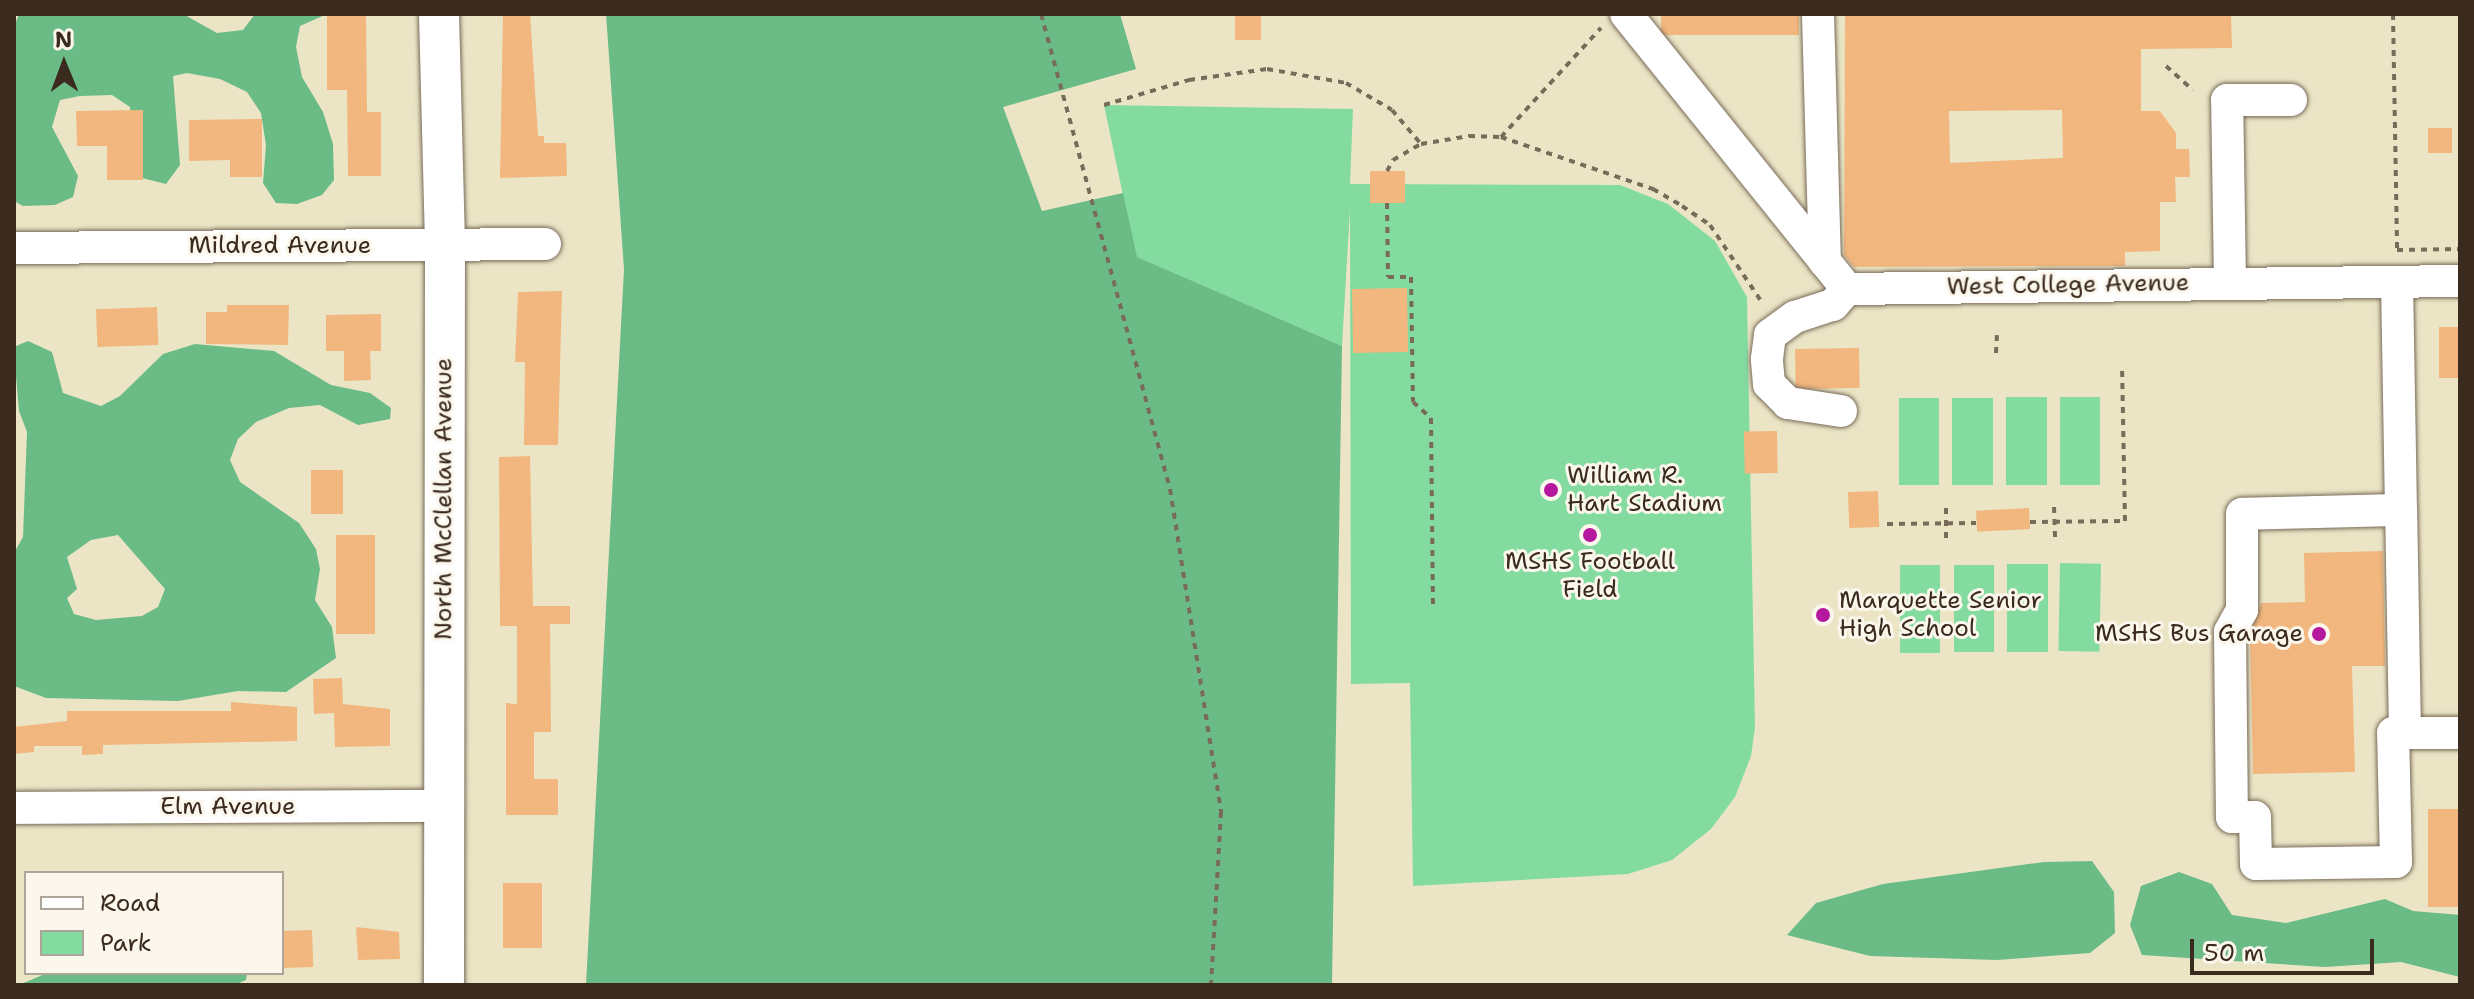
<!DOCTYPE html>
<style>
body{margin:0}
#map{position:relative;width:2474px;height:999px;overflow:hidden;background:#ebe5c6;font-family:"Shantell Sans",sans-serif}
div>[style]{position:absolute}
.green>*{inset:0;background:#83dba0;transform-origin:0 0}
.forest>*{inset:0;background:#6abb86}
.building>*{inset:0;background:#f1b77e;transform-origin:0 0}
.path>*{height:4px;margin-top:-2px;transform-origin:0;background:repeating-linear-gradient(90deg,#796b59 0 6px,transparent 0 12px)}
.roads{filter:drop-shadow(0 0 2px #796b59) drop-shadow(0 0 2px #796b59)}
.minor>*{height:32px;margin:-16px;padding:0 16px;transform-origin:16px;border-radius:16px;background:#fff}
.major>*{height:40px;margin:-20px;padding:0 20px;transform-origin:20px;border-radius:20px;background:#fff}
.dots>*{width:22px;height:22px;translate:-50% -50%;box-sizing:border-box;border:4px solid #fbf7ec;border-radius:50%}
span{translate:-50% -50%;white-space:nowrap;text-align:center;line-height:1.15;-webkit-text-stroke:6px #fbf7ec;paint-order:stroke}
.street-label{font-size:24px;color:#3b2a1e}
.poi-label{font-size:24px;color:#3b2a1e}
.left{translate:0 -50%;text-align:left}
.right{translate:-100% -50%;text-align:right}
.frame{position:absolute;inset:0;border:16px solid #3b2a1e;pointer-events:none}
.legend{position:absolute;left:24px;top:871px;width:260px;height:104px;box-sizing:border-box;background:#fbf7ec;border:2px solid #aea59a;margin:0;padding:10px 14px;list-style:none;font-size:24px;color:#3b2a1e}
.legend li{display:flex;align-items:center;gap:16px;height:40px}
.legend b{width:40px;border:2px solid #aea59a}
.north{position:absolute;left:24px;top:24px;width:80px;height:80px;-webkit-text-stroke:6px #fbf7ec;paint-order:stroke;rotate:359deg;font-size:22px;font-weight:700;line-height:32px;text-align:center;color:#3b2a1e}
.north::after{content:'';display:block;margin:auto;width:28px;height:36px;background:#3b2a1e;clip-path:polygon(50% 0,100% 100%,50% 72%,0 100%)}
.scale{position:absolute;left:2190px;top:939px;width:184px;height:36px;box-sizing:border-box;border:4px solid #3b2a1e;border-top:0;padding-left:10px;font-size:24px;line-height:28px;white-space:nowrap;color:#3b2a1e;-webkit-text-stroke:6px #fbf7ec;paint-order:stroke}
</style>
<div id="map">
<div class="green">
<i style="clip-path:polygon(1104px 105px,1353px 109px,1350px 184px,1620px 185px,1668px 204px,1715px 241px,1747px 297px,1755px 727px,1751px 756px,1735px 797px,1711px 829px,1672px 860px,1628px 874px,1413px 886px,1410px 683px,1351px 684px,1350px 209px,1342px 346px,1136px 257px)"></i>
<i style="left:2047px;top:397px;width:88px;height:41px;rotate:90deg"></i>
<i style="left:2060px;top:397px;width:40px;height:88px"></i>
<i style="left:1899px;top:398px;width:40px;height:87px"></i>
<i style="left:1952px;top:398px;width:41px;height:87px"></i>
<i style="left:2060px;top:563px;width:41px;height:88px;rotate:1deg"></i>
<i style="left:2007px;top:564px;width:41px;height:88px"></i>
<i style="left:1900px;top:565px;width:40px;height:88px"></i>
<i style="left:1954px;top:565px;width:40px;height:87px"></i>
</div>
<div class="forest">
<i style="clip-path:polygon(19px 14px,183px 14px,217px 33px,243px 30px,255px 14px,327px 14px,300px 26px,296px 47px,302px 77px,323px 112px,333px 144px,334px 180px,322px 195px,297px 204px,276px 203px,263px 183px,266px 145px,261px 113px,247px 92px,220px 79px,187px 73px,173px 76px,180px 165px,166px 184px,134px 176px,130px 107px,112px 95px,80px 96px,60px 100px,52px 127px,78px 176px,73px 197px,55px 205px,23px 206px,14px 201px,14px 27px)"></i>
<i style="clip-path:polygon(606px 14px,1120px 14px,1136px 69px,1003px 107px,1042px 211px,1123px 193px,1137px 257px,1342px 346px,1332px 985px,586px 985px,624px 269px)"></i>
<i style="clip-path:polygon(evenodd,28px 341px,52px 352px,63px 393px,101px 406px,120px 396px,163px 354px,195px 344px,274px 351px,331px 385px,370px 393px,391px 408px,390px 419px,358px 425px,320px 405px,289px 408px,256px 422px,238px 439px,230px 460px,240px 482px,299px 523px,316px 549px,320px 569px,315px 600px,332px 627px,336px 658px,286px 692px,238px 691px,178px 701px,46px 698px,14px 686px,14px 553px,23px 537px,27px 432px,19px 411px,14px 353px,16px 346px,28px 341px,118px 535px,165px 589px,158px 607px,142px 616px,96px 620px,74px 614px,67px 598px,77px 589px,67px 557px,91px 540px,118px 535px)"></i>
<i style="clip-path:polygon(2092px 861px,2114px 892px,2115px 933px,2090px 953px,1997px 960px,1870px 956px,1787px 935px,1816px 903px,1883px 884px,2044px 862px)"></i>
<i style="clip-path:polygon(2179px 872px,2212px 884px,2232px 915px,2286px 923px,2385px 899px,2413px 911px,2460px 915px,2460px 977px,2401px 962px,2325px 967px,2142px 955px,2130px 925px,2141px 886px)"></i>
<i style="clip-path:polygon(47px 973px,247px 973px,246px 980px,234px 985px,19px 985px)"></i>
</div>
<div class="building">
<i style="clip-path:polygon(503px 14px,530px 14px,538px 136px,544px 136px,544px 143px,566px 143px,567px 176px,500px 178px)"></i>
<i style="left:1235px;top:14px;width:26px;height:26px"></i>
<i style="left:1661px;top:14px;width:138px;height:21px"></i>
<i style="clip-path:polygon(evenodd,1845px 14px,2231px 14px,2232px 48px,2141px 49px,2141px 111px,2160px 111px,2176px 133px,2176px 149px,2189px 149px,2190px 177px,2175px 177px,2176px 202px,2160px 202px,2160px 251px,2125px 252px,2125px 266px,1854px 267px,1844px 255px,1845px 14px,2062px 110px,2063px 158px,1950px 163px,1949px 111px,2062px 110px)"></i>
<i style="clip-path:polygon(327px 15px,366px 15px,367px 112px,381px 112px,381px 176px,348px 176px,347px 90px,327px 90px)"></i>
<i style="clip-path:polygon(143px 110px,143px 180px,107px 180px,107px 146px,77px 146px,76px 111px)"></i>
<i style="clip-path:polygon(262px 119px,262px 177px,230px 177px,230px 160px,189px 161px,189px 120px)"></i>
<i style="left:2428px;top:128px;width:24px;height:25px"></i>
<i style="left:1370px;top:171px;width:35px;height:32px"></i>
<i style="left:1407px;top:288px;width:64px;height:55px;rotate:89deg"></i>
<i style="clip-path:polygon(562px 291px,558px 445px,524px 445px,525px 362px,515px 362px,518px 292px)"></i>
<i style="clip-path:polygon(227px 305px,289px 305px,288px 345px,206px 344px,206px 312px,227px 312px)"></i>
<i style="left:157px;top:307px;width:38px;height:61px;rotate:88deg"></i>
<i style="clip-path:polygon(381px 314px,381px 351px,370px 351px,371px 380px,344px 381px,344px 351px,326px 351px,326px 315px)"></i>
<i style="left:2439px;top:327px;width:21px;height:51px"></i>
<i style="left:1859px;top:348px;width:40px;height:64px;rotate:89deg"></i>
<i style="left:1777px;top:431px;width:42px;height:33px;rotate:89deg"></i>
<i style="clip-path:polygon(530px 456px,533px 606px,570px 606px,570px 624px,550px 624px,551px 732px,534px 732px,534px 779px,558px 779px,558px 815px,506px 815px,506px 703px,517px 704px,517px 626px,500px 626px,499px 457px)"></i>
<i style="left:311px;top:470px;width:32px;height:44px"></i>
<i style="left:1878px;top:491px;width:36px;height:30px;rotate:88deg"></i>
<i style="left:2029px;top:508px;width:21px;height:53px;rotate:87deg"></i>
<i style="left:336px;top:535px;width:39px;height:99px"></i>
<i style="clip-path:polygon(2383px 551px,2385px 666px,2352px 666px,2355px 772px,2253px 774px,2250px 634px,2261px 603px,2305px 602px,2304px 553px)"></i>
<i style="clip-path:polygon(342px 678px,343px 704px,390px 709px,390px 746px,335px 747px,334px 713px,314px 714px,313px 679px)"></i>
<i style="clip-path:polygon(231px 702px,297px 707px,297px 741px,103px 745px,103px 754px,82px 755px,82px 746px,34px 746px,34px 752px,14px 754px,14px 727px,67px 721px,67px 711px,231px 711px)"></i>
<i style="left:2460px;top:809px;width:98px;height:32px;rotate:90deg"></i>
<i style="left:503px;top:883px;width:39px;height:65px"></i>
<i style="clip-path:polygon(356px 927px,399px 932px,400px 959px,358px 960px)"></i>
<i style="left:312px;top:930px;width:37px;height:30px;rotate:88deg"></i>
</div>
<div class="path">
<i style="left:1041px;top:14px;width:492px;rotate:74.8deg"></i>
<i style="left:1170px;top:489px;width:327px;rotate:81deg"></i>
<i style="left:1221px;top:812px;width:173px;rotate:93.3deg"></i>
<i style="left:2393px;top:14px;width:236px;rotate:89deg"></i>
<i style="left:2397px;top:250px;width:63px;rotate:-0.9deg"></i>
<i style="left:2166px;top:66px;width:36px;rotate:42deg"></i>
<i style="left:1104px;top:105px;width:89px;rotate:-16.4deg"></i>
<i style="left:1189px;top:80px;width:79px;rotate:-8deg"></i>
<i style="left:1267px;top:69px;width:80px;rotate:10deg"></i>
<i style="left:1346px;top:83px;width:53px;rotate:30.4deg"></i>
<i style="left:1392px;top:110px;width:45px;rotate:49.5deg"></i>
<i style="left:1501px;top:137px;width:161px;rotate:18.9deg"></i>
<i style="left:1653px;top:189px;width:34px;rotate:30deg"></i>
<i style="left:1682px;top:206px;width:34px;rotate:34deg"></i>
<i style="left:1710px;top:225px;width:95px;rotate:56.1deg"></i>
<i style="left:1387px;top:171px;width:13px;rotate:-61deg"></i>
<i style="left:1393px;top:160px;width:32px;rotate:-30deg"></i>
<i style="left:1421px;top:144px;width:49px;rotate:-9.5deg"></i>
<i style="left:1469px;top:136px;width:32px;rotate:2deg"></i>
<i style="left:1501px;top:137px;width:148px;rotate:-47.5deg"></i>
<i style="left:1387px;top:203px;width:74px;rotate:89.2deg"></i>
<i style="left:1388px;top:277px;width:23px"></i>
<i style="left:1411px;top:277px;width:125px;rotate:89.1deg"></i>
<i style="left:1413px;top:402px;width:24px;rotate:42deg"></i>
<i style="left:1431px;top:418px;width:192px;rotate:89.4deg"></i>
<i style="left:1996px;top:353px;width:18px;rotate:-87deg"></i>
<i style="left:2054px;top:507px;width:34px;rotate:88deg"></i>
<i style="left:1946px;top:508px;width:34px;rotate:90deg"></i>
<i style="left:2030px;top:522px;width:95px;rotate:-0.6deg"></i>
<i style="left:2125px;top:521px;width:154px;rotate:-91.1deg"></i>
<i style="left:1887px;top:524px;width:89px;rotate:-0.6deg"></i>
</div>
<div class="roads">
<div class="minor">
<i style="left:1626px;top:14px;width:353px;rotate:51.2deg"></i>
<i style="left:1847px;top:289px;width:613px;rotate:-0.75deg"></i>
<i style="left:1818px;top:14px;width:248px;rotate:88.4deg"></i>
<i style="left:14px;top:248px;width:531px;rotate:-0.43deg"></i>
<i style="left:2397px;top:282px;width:228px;rotate:89deg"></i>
<i style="left:2230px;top:283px;width:183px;rotate:-90.9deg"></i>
<i style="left:2227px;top:100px;width:64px"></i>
<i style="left:1841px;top:411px;width:54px;rotate:-171.4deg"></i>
<i style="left:1788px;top:403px;width:27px;rotate:-135deg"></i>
<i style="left:1769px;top:384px;width:25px;rotate:-95deg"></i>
<i style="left:1767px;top:359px;width:24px;rotate:-83deg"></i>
<i style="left:1770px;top:335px;width:31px;rotate:-36deg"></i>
<i style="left:1795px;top:317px;width:40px;rotate:-18deg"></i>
<i style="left:1833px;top:305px;width:21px;rotate:-49deg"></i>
<i style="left:2405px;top:733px;width:223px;rotate:-91deg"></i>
<i style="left:2401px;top:510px;width:159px;rotate:178.6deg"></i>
<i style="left:2242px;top:514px;width:96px;rotate:90deg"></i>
<i style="left:2242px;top:610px;width:25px;rotate:119deg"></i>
<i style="left:2230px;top:632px;width:185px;rotate:89.4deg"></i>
<i style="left:2232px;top:817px;width:23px"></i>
<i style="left:2255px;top:817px;width:47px;rotate:88.8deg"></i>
<i style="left:2256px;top:864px;width:140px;rotate:-0.8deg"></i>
<i style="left:2396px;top:862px;width:129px;rotate:-91.3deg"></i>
<i style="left:2393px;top:733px;width:67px"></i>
<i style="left:14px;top:808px;width:428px;rotate:-0.3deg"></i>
</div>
<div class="major">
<i style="left:439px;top:14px;width:231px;rotate:88.5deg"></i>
<i style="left:445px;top:245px;width:740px;rotate:90.08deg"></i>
</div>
</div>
<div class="dots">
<i style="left:1551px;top:490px;background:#b5179e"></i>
<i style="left:1590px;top:535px;background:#b5179e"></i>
<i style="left:1823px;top:615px;background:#b5179e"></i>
<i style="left:2319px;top:634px;background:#b5179e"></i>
</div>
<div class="street-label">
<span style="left:280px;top:246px">Mildred Avenue</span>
<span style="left:2068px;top:285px;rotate:-1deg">West College Avenue</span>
<span style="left:444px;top:499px;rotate:-90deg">North McClellan Avenue</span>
<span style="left:228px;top:807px">Elm Avenue</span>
</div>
<div class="poi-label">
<span class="left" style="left:1567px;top:490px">William R.<br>Hart Stadium</span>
<span style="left:1590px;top:576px">MSHS Football<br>Field</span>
<span class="left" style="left:1839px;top:615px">Marquette Senior<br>High School</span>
<span class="right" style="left:2303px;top:634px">MSHS Bus Garage</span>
</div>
<div class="frame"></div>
<ul class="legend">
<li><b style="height:10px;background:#fff"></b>Road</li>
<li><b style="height:22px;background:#83dba0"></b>Park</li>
</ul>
<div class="north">N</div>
<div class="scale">50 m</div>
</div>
